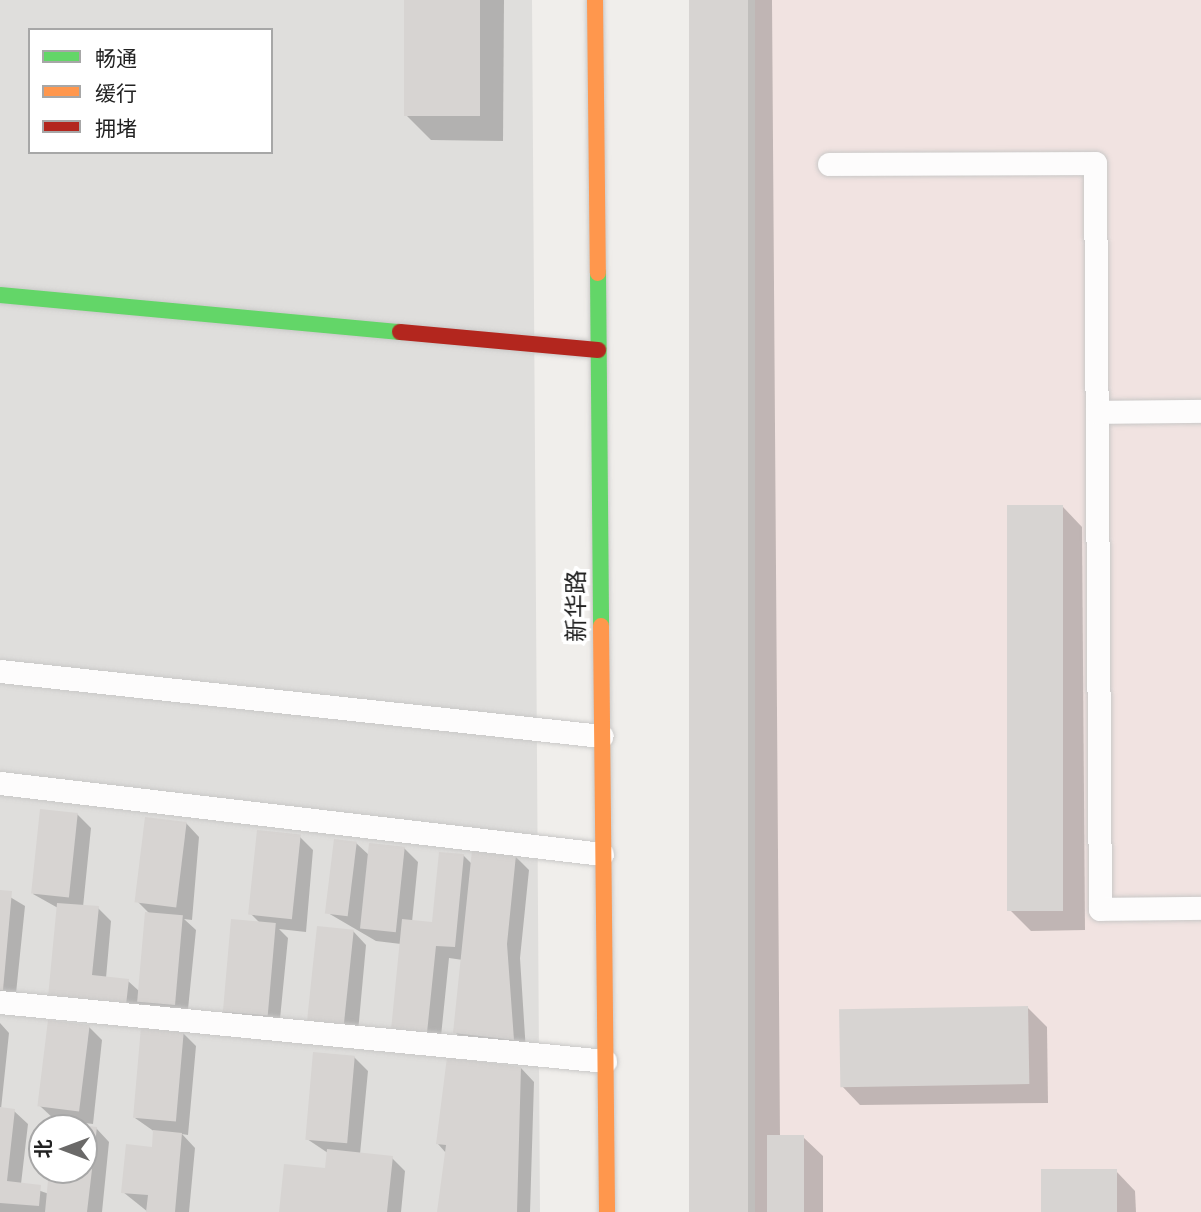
<!DOCTYPE html>
<meta charset="utf-8">
<style>
body{margin:0}
#map{position:relative;width:1201px;height:1212px;overflow:hidden;background:#f0eeeb;font-family:Rubik,"Noto Sans SC",sans-serif}
div>[style]{position:absolute}
.residential>*{inset:0;background:#dfdedc}
.commercial>*{inset:0;background:#f1e3e1;transform-origin:0 0}
.shadow>*{inset:0;background:#0003}
.building>*{inset:0;background:#d7d4d2;transform-origin:0 0}
.roads{filter:drop-shadow(0 0 2px #c9c8c7) drop-shadow(0 0 2px #c9c8c7)}
.lane>*{height:23px;margin:-11.5px;padding:0 11.5px;transform-origin:11.5px;border-radius:11.5px;background:#fdfcfc}
.fast>*{height:16px;margin:-8px;padding:0 8px;transform-origin:8px;border-radius:8px;background:#63d668}
.slow>*{height:16px;margin:-8px;padding:0 8px;transform-origin:8px;border-radius:8px;background:#ff974d}
.jam>*{height:16px;margin:-8px;padding:0 8px;transform-origin:8px;border-radius:8px;background:#b3261e}
span{translate:-50% -50%;white-space:nowrap;text-align:center;line-height:1.15;-webkit-text-stroke:7px #fff;paint-order:stroke}
.street-label{font-size:24px;color:#222}
.legend{position:absolute;left:28px;top:28px;width:245px;height:126px;box-sizing:border-box;background:#fff;border:2px solid #a7a7a7;margin:0;padding:9px 12px;list-style:none;font-size:21px;color:#222}
.legend li{display:flex;align-items:center;gap:14px;height:35px}
.legend b{width:35px;border:2px solid #a7a7a7}
.north{position:absolute;left:28px;top:1114px;width:70px;height:70px;box-sizing:border-box;background:#fff;border:2px solid #a7a7a7;border-radius:50%;rotate:270deg;font-size:19px;font-weight:700;line-height:28px;text-align:center;color:#222}
.north::after{content:'';display:block;margin:auto;width:24px;height:32px;background:#6a6968;clip-path:polygon(50% 0,100% 100%,50% 72%,0 100%)}
</style>
<div id="map">
<div class="residential">
<i style="clip-path:polygon(evenodd,0 0,532px 0,540px 1212px,0 1212px,0 0,30px 30px,271px 30px,271px 152px,30px 152px,30px 30px,0 0,42px 1128px,84px 1128px,84px 1170px,42px 1170px,42px 1128px)"></i>
</div>
<div class="commercial">
<i style="left:755px;top:0;width:446px;height:1212px"></i>
</div>
<div class="shadow">
<i style="clip-path:polygon(406px 0,504px 0,503px 141px,431px 140px,406px 115px)"></i>
<i style="clip-path:polygon(690px 0,772px 0,780px 1137px,803px 1137px,823px 1156px,823px 1212px,699px 1212px)"></i>
<i style="clip-path:polygon(1063px 507px,1082px 527px,1085px 930px,1031px 931px,1011px 911px)"></i>
<i style="clip-path:polygon(77px 814px,91px 828px,83px 907px,98px 908px,111px 921px,106px 978px,128px 981px,139px 991px,150px 914px,138px 902px,186px 823px,199px 837px,192px 920px,184px 919px,196px 930px,187px 1019px,152px 1015px,141px 1004px,139px 1017px,63px 1010px,58px 908px,33px 894px)"></i>
<i style="clip-path:polygon(300px 837px,313px 850px,306px 932px,279px 929px,288px 938px,279px 1029px,237px 1025px,224px 1012px,260px 923px,251px 914px)"></i>
<i style="clip-path:polygon(356px 843px,370px 856px,404px 848px,418px 862px,412px 922px,434px 924px,463px 855px,473px 865px,516px 857px,529px 870px,520px 958px,526px 1052px,469px 1046px,455px 1032px,463px 960px,449px 958px,440px 1046px,406px 1043px,401px 944px,376px 941px,328px 913px)"></i>
<i style="clip-path:polygon(0 891px,25px 906px,15px 1003px,0 1001px)"></i>
<i style="clip-path:polygon(353px 931px,366px 945px,357px 1043px,322px 1040px)"></i>
<i style="clip-path:polygon(1027px 1007px,1047px 1027px,1048px 1103px,860px 1105px,841px 1085px)"></i>
<i style="clip-path:polygon(0 1023px,9px 1033px,1px 1109px,14px 1111px,28px 1124px,21px 1184px,49px 1194px,51px 1170px,84px 1170px,84px 1128px,56px 1124px,96px 1128px,109px 1142px,102px 1212px,0 1212px)"></i>
<i style="clip-path:polygon(89px 1027px,102px 1040px,93px 1124px,54px 1119px,40px 1106px)"></i>
<i style="clip-path:polygon(183px 1033px,196px 1046px,188px 1135px,182px 1134px,195px 1148px,189px 1212px,148px 1212px,123px 1192px,153px 1149px,155px 1132px,135px 1118px)"></i>
<i style="clip-path:polygon(354px 1057px,368px 1071px,360px 1154px,392px 1158px,405px 1171px,401px 1212px,281px 1212px,327px 1170px,328px 1153px,307px 1139px)"></i>
<i style="clip-path:polygon(521px 1068px,534px 1082px,530px 1212px,439px 1212px,446px 1153px,438px 1144px)"></i>
<i style="clip-path:polygon(1116px 1171px,1135px 1191px,1136px 1212px,1043px 1212px)"></i>
</div>
<div class="building">
<i style="left:404px;top:0;width:76px;height:116px"></i>
<i style="left:689px;top:0;width:59px;height:1212px"></i>
<i style="left:1063px;top:505px;width:406px;height:56px;rotate:90deg"></i>
<i style="left:40px;top:809px;width:38px;height:85px;rotate:6deg"></i>
<i style="left:145px;top:817px;width:42px;height:86px;rotate:7deg"></i>
<i style="left:257px;top:830px;width:44px;height:85px;rotate:6deg"></i>
<i style="left:334px;top:839px;width:23px;height:75px;rotate:7deg"></i>
<i style="left:369px;top:843px;width:36px;height:86px;rotate:6deg"></i>
<i style="clip-path:polygon(472px 850px,516px 855px,507px 944px,514px 1040px,453px 1033px)"></i>
<i style="clip-path:polygon(439px 852px,464px 854px,455px 947px,436px 946px,427px 1033px,391px 1030px,402px 919px,432px 922px)"></i>
<i style="clip-path:polygon(0 890px,12px 891px,3px 990px,0 990px)"></i>
<i style="clip-path:polygon(57px 903px,99px 906px,92px 975px,129px 979px,126px 1005px,48px 997px)"></i>
<i style="left:145px;top:912px;width:38px;height:90px;rotate:5deg"></i>
<i style="left:231px;top:919px;width:45px;height:93px;rotate:5deg"></i>
<i style="left:317px;top:926px;width:37px;height:101px;rotate:6deg"></i>
<i style="left:1028px;top:1006px;width:78px;height:189px;rotate:89deg"></i>
<i style="left:48px;top:1020px;width:42px;height:87px;rotate:7deg"></i>
<i style="left:141px;top:1027px;width:43px;height:91px;rotate:5deg"></i>
<i style="left:313px;top:1052px;width:42px;height:88px;rotate:5deg"></i>
<i style="clip-path:polygon(447px 1057px,521px 1067px,517px 1212px,437px 1212px,446px 1145px,436px 1144px)"></i>
<i style="clip-path:polygon(0 1107px,15px 1109px,7px 1181px,41px 1185px,39px 1206px,0 1203px)"></i>
<i style="clip-path:polygon(54px 1122px,97px 1127px,87px 1212px,45px 1212px,49px 1170px,84px 1170px,84px 1128px,54px 1128px)"></i>
<i style="clip-path:polygon(153px 1130px,182px 1133px,175px 1212px,146px 1212px,148px 1195px,121px 1193px,126px 1144px,152px 1147px)"></i>
<i style="left:767px;top:1135px;width:37px;height:77px"></i>
<i style="clip-path:polygon(327px 1149px,393px 1156px,387px 1212px,279px 1212px,284px 1164px,325px 1168px)"></i>
<i style="left:1117px;top:1169px;width:43px;height:76px;rotate:90deg"></i>
</div>
<div class="roads">
<div class="lane">
<i style="left:829px;top:164px;width:266px;rotate:-0.2deg"></i>
<i style="left:1095px;top:163px;width:746px;rotate:89.62deg"></i>
<i style="left:1100px;top:909px;width:101px;rotate:-0.6deg"></i>
<i style="left:1097px;top:412px;width:104px;rotate:-0.6deg"></i>
<i style="left:0;top:671px;width:605px;rotate:6.17deg"></i>
<i style="left:0;top:783px;width:606px;rotate:6.73deg"></i>
<i style="left:0;top:1002px;width:608px;rotate:5.57deg"></i>
</div>
<div class="fast">
<i style="left:598px;top:273px;width:353px;rotate:89.5deg"></i>
<i style="left:0;top:295px;width:402px;rotate:5.3deg"></i>
</div>
<div class="slow">
<i style="left:595px;top:0;width:273px;rotate:89.4deg"></i>
<i style="left:601px;top:626px;width:586px;rotate:89.41deg"></i>
</div>
<div class="jam">
<i style="left:400px;top:332px;width:199px;rotate:5.2deg"></i>
</div>
</div>
<div class="street-label">
<span style="left:577px;top:606px;rotate:-90deg">新华路</span>
</div>
<ul class="legend">
<li><b style="height:9px;background:#63d668"></b>畅通</li>
<li><b style="height:9px;background:#ff974d"></b>缓行</li>
<li><b style="height:9px;background:#b3261e"></b>拥堵</li>
</ul>
<div class="north">北</div>
</div>
